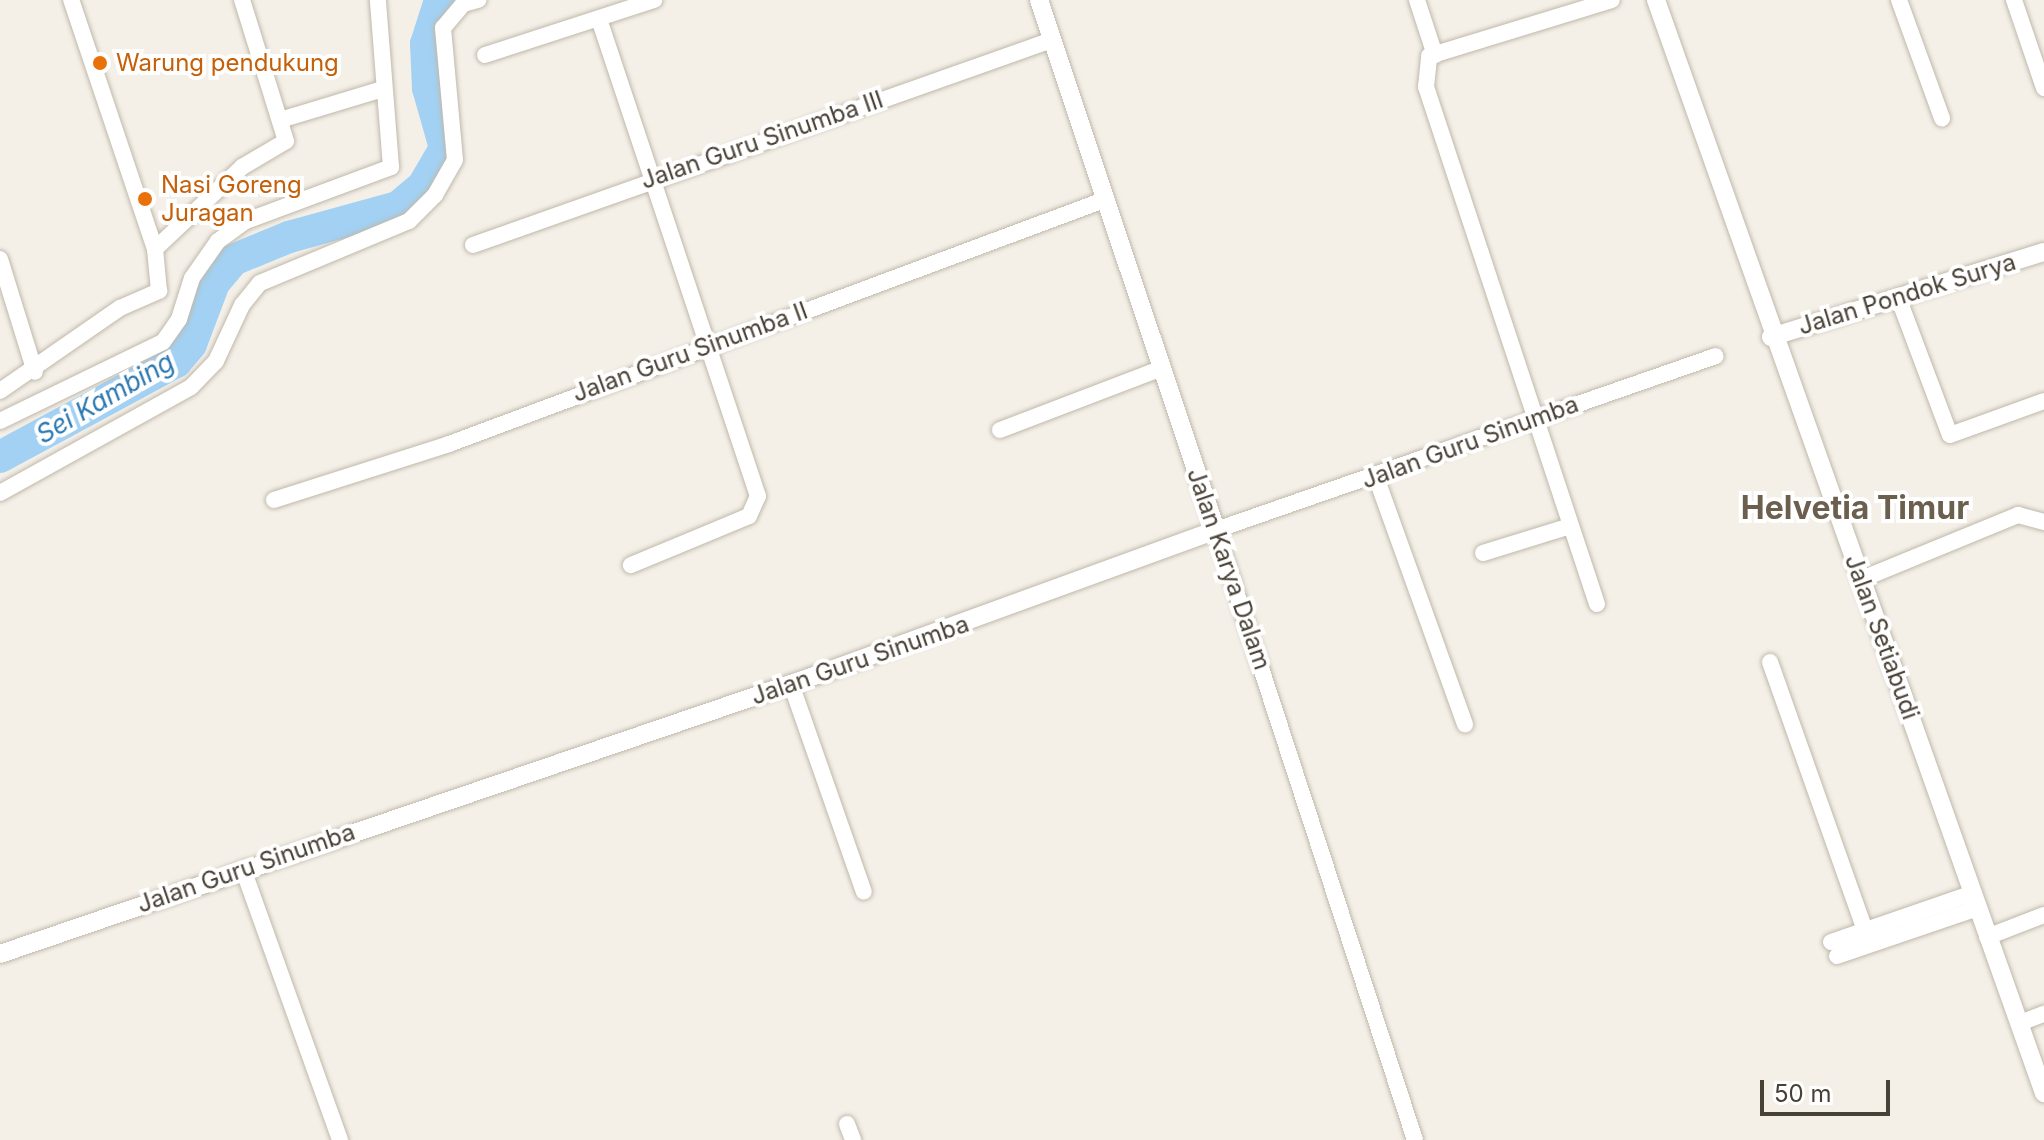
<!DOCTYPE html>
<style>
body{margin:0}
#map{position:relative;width:2044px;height:1140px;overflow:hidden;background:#f4f0e8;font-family:Inter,sans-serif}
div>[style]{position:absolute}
.river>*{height:32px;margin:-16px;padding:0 16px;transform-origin:16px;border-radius:16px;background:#a2d1f3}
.roads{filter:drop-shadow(0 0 2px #c0b8aa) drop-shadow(0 0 2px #c0b8aa)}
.minor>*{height:16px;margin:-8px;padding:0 8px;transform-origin:8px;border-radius:8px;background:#fff}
.tertiary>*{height:18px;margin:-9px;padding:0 9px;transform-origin:9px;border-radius:9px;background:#fff}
.dots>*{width:22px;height:22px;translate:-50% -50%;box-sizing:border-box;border:4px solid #fff;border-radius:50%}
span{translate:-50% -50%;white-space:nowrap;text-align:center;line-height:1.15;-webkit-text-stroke:8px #fff;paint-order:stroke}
.food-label{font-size:24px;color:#c56008}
.left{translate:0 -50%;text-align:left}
.street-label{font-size:24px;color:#484136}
.water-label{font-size:26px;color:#2a77b0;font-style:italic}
.district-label{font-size:32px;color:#6b5f4d;font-weight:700}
.scale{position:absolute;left:1760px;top:1080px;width:130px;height:36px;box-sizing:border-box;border:4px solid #484136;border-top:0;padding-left:10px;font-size:24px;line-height:28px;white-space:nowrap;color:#484136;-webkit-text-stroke:6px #fff;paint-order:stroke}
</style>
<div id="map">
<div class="river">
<i style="left:0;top:457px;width:200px;rotate:-28.4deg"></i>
<i style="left:176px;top:362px;width:23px;rotate:-50deg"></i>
<i style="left:191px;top:344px;width:65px;rotate:-69.3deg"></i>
<i style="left:214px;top:283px;width:30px;rotate:-50deg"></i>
<i style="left:233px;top:260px;width:61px;rotate:-22.3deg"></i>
<i style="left:289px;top:237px;width:113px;rotate:-15.4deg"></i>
<i style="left:398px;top:207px;width:33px;rotate:-40deg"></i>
<i style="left:423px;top:186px;width:44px;rotate:-59.9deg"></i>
<i style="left:445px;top:148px;width:62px;rotate:-105.8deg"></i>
<i style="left:428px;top:88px;width:44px;rotate:-92.6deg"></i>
<i style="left:426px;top:44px;width:46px;rotate:-72.3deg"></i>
</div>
<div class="roads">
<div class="minor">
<i style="left:1417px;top:0;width:58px;rotate:71.9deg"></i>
<i style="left:1899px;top:0;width:126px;rotate:70deg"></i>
<i style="left:2014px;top:0;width:93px;rotate:71.2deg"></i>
<i style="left:599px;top:19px;width:503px;rotate:71.57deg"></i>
<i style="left:758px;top:496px;width:22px;rotate:114deg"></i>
<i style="left:749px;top:516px;width:128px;rotate:157.4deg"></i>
<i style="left:485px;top:55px;width:178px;rotate:-18deg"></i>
<i style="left:280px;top:120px;width:108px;rotate:-16.8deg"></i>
<i style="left:473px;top:245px;width:614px;rotate:-19.5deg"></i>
<i style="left:155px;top:249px;width:120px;rotate:-43.3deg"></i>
<i style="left:242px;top:167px;width:51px;rotate:-30.6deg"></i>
<i style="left:286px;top:141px;width:148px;rotate:-107.3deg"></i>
<i style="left:0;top:259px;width:118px;rotate:72.8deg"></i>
<i style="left:1898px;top:297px;width:147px;rotate:69.4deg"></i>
<i style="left:1950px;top:435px;width:100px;rotate:-19.9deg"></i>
<i style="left:0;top:391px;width:146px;rotate:-34.7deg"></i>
<i style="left:120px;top:308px;width:43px;rotate:-23.6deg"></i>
<i style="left:159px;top:291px;width:42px;rotate:-95.4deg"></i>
<i style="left:155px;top:249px;width:263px;rotate:-108.6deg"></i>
<i style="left:0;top:421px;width:181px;rotate:-25.9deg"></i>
<i style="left:163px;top:342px;width:28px;rotate:-55deg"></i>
<i style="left:179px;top:319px;width:43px;rotate:-72.4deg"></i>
<i style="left:192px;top:278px;width:45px;rotate:-54.9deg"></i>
<i style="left:218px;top:241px;width:34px;rotate:-36deg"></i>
<i style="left:246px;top:221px;width:155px;rotate:-20.4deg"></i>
<i style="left:391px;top:167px;width:168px;rotate:-94.5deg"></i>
<i style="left:1000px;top:430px;width:171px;rotate:-20.9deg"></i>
<i style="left:1376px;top:477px;width:263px;rotate:70.2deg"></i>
<i style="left:0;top:493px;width:218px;rotate:-29deg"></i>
<i style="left:191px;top:387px;width:36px;rotate:-46deg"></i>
<i style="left:216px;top:361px;width:62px;rotate:-65.1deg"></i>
<i style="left:242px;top:305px;width:28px;rotate:-51deg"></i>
<i style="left:260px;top:283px;width:161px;rotate:-22.6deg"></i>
<i style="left:409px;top:221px;width:37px;rotate:-45deg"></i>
<i style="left:435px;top:195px;width:40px;rotate:-60.3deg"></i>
<i style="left:455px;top:160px;width:133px;rotate:-95.2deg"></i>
<i style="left:443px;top:28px;width:31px;rotate:-50deg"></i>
<i style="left:463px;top:4px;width:16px;rotate:-15deg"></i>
<i style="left:274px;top:500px;width:184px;rotate:-17.7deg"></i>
<i style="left:449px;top:444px;width:699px;rotate:-20.43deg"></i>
<i style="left:1483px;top:553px;width:91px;rotate:-17.2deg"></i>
<i style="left:1862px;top:579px;width:169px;rotate:-22.3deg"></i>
<i style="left:2018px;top:515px;width:27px;rotate:15deg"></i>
<i style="left:1597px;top:604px;width:545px;rotate:-108.3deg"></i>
<i style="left:1426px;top:87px;width:31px;rotate:-84deg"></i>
<i style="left:1429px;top:56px;width:191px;rotate:-17deg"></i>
<i style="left:1770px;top:662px;width:284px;rotate:70.5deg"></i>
<i style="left:791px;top:684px;width:220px;rotate:70.7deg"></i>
<i style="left:243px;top:869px;width:288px;rotate:70.3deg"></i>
<i style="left:1987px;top:937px;width:61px;rotate:-21.1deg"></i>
<i style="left:1831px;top:942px;width:150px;rotate:-19deg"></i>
<i style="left:1837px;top:956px;width:149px;rotate:-18.8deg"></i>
<i style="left:2020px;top:1023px;width:26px;rotate:-21deg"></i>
<i style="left:847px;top:1124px;width:17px;rotate:69deg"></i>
<i style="left:1415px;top:1140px;width:642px;rotate:-108.07deg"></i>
<i style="left:1216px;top:530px;width:529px;rotate:-19.19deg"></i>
</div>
<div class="tertiary">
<i style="left:1656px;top:0;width:1160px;rotate:70.46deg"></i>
<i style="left:1771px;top:337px;width:286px;rotate:-17.3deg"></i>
<i style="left:0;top:954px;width:873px;rotate:-18.85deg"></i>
<i style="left:826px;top:672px;width:415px;rotate:-20deg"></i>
<i style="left:1216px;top:530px;width:559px;rotate:-108.47deg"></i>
</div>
</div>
<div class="dots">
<i style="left:100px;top:63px;background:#e8710a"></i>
<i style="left:145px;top:199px;background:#e8710a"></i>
</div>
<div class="food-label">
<span class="left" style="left:116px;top:63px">Warung pendukung</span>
<span class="left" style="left:161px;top:199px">Nasi Goreng<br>Juragan</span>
</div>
<div class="street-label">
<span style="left:762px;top:140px;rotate:-19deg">Jalan Guru Sinumba III</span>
<span style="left:1907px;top:294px;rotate:-17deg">Jalan Pondok Surya</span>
<span style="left:690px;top:352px;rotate:-20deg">Jalan Guru Sinumba II</span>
<span style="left:1470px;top:442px;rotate:-20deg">Jalan Guru Sinumba</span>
<span style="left:1229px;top:569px;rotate:71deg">Jalan Karya Dalam</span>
<span style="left:1882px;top:637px;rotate:70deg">Jalan Setiabudi</span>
<span style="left:860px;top:660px;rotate:-19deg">Jalan Guru Sinumba</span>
<span style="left:246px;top:868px;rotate:-19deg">Jalan Guru Sinumba</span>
</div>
<div class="water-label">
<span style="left:105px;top:398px;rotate:-30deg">Sei Kambing</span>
</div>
<div class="district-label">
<span style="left:1855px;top:508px">Helvetia Timur</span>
</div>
<div class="scale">50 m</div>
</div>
